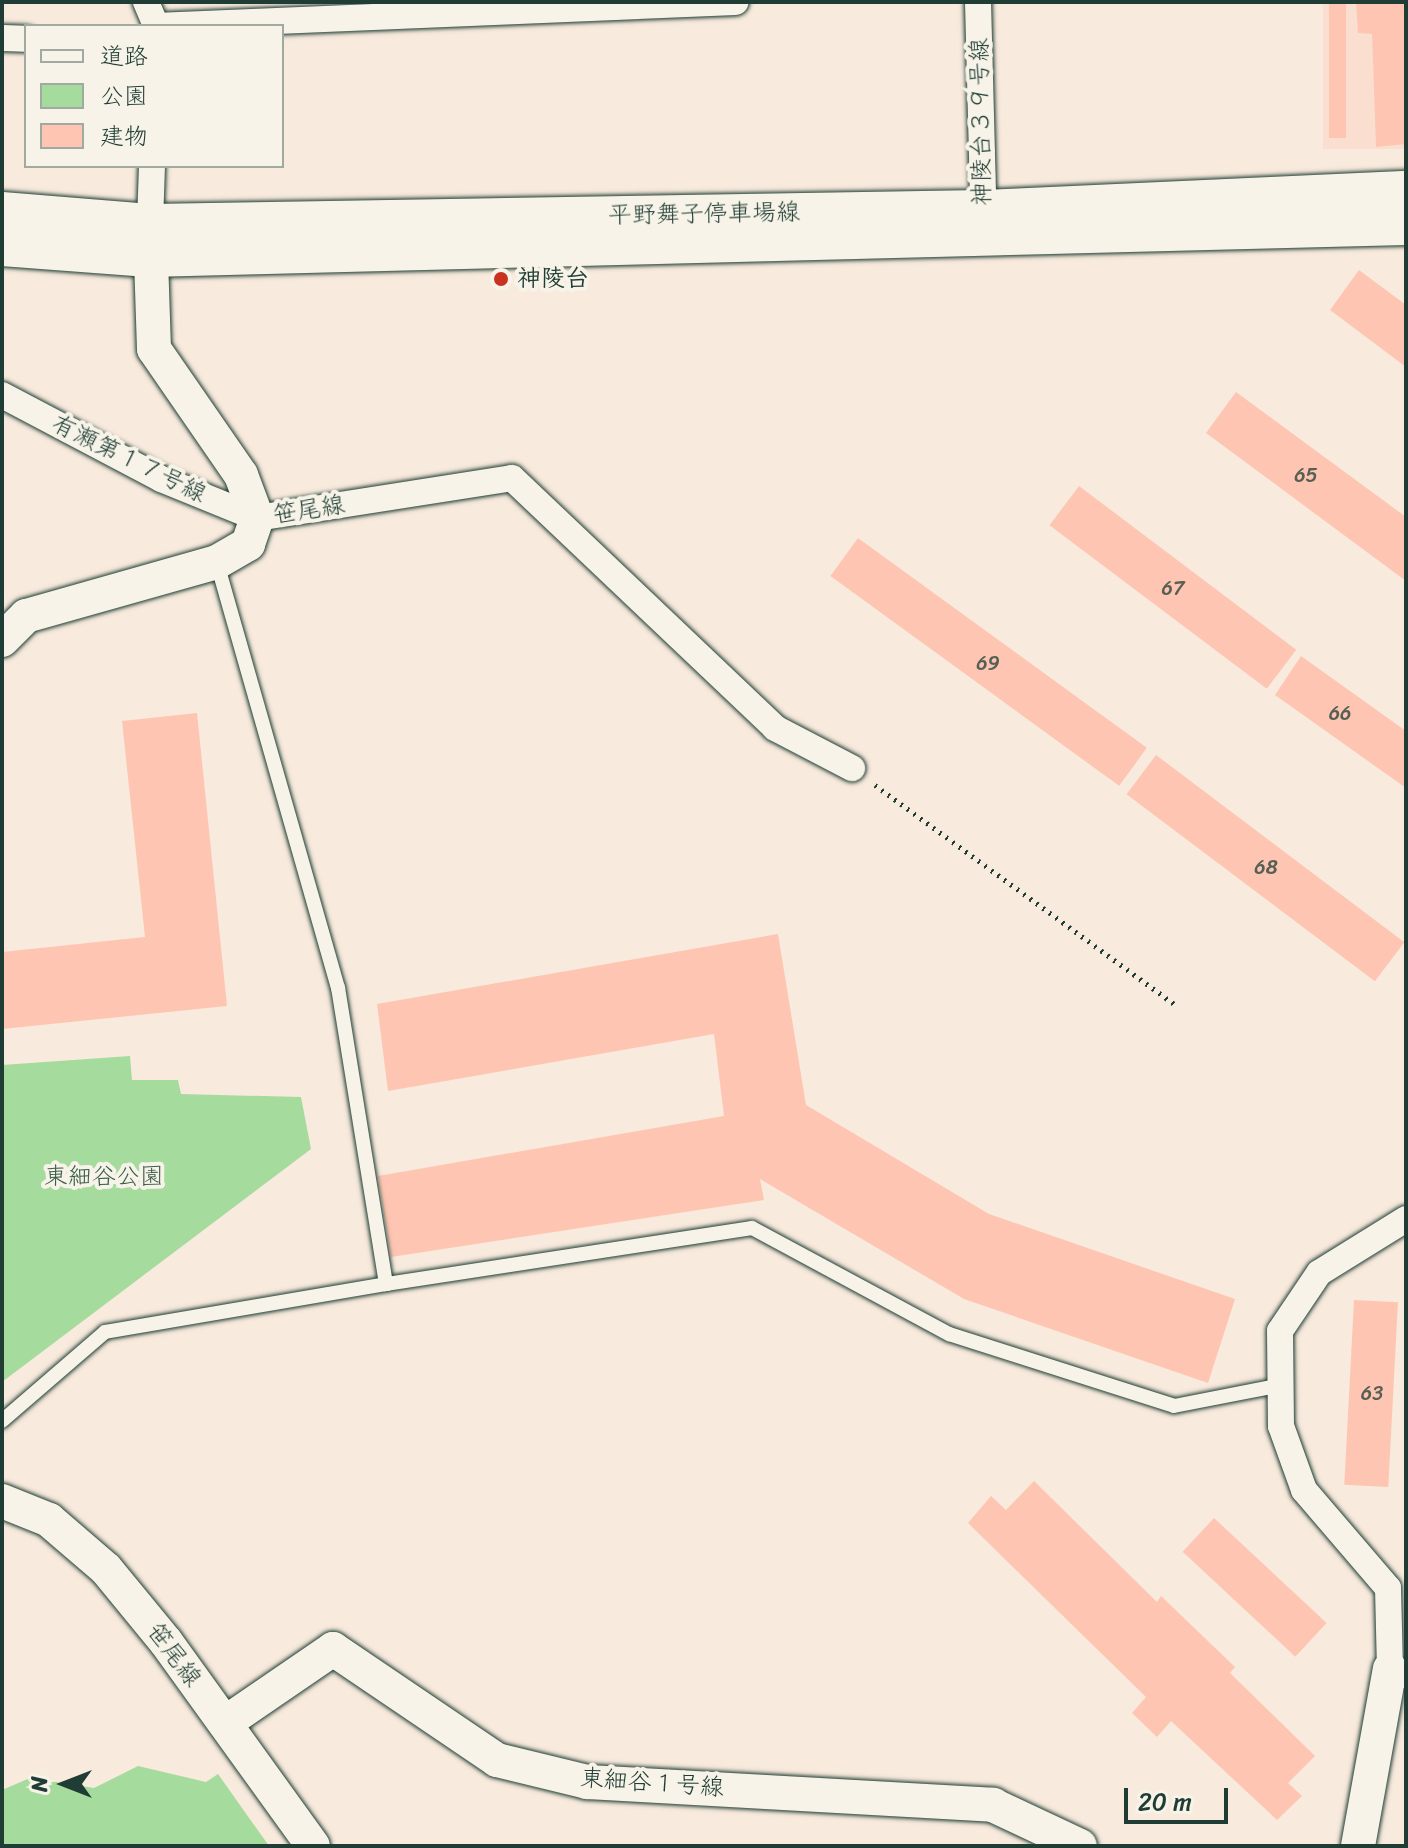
<!DOCTYPE html>
<meta charset="utf-8">
<style>
body{margin:0}
#map{position:relative;width:1408px;height:1848px;overflow:hidden;background:#f8eadd;font-family:Sriracha,"Klee One",sans-serif}
div>[style]{position:absolute}
.built>*{inset:0;background:#fadfd0;transform-origin:0 0}
.green>*{inset:0;background:#a6db9e}
.building>*{inset:0;background:#fec6b2;transform-origin:0 0}
.path>*{height:5px;margin-top:-2.5px;transform-origin:0;background:repeating-linear-gradient(90deg,#1f3d34 0 2px,transparent 0 8px)}
.roads{filter:drop-shadow(0 0 2px #1f3d34) drop-shadow(0 0 2px #1f3d34)}
.service>*{height:14px;margin:-7px;padding:0 7px;transform-origin:7px;border-radius:7px;background:#f7f3e8}
.minor>*{height:26px;margin:-13px;padding:0 13px;transform-origin:13px;border-radius:13px;background:#f7f3e8}
.tertiary>*{height:34px;margin:-17px;padding:0 17px;transform-origin:17px;border-radius:17px;background:#f7f3e8}
.secondary>*{height:38px;margin:-19px;padding:0 19px;transform-origin:19px;border-radius:19px;background:#f7f3e8}
.dots>*{width:22px;height:22px;translate:-50% -50%;box-sizing:border-box;border:4px solid #f7f3e8;border-radius:50%}
span{translate:-50% -50%;white-space:nowrap;text-align:center;line-height:1.15;-webkit-text-stroke:8px #f7f3e8;paint-order:stroke}
.number-label{font-size:20px;color:#575f54}
.number-label span{-webkit-text-stroke-width:0}
.street-label{font-size:24px;color:#1f3d34}
.poi-label{font-size:24px;color:#1f3d34;font-weight:700}
.left{translate:0 -50%;text-align:left}
.park-label{font-size:24px;color:#3a5d49}
.frame{position:absolute;inset:0;border:4px solid #1f3d34;pointer-events:none}
.legend{position:absolute;left:24px;top:24px;width:260px;height:144px;box-sizing:border-box;background:#f7f3e8;border:2px solid #a1aaa0;margin:0;padding:10px 14px;list-style:none;font-size:24px;color:#1f3d34}
.legend li{display:flex;align-items:center;gap:16px;height:40px}
.legend b{width:40px;border:2px solid #a1aaa0}
.north{position:absolute;left:24px;top:1744px;width:80px;height:80px;-webkit-text-stroke:6px #f7f3e8;paint-order:stroke;rotate:270deg;font-size:22px;font-weight:700;line-height:32px;text-align:center;color:#1f3d34}
.north::after{content:'';display:block;margin:auto;width:28px;height:36px;background:#1f3d34;clip-path:polygon(50% 0,100% 100%,50% 72%,0 100%)}
.scale{position:absolute;left:1124px;top:1788px;width:104px;height:36px;box-sizing:border-box;border:4px solid #1f3d34;border-top:0;padding-left:10px;font-size:24px;line-height:28px;white-space:nowrap;color:#1f3d34;-webkit-text-stroke:6px #f7f3e8;paint-order:stroke}
</style>
<div id="map">
<div class="built">
<i style="left:1323px;top:2px;width:83px;height:147px"></i>
</div>
<div class="green">
<i style="clip-path:polygon(130px 1056px,132px 1080px,178px 1080px,181px 1094px,301px 1097px,311px 1149px,2px 1382px,2px 1065px)"></i>
<i style="clip-path:polygon(138px 1766px,206px 1782px,218px 1774px,269px 1846px,2px 1846px,2px 1790px,30px 1778px,94px 1788px)"></i>
</div>
<div class="building">
<i style="left:1329px;top:2px;width:17px;height:136px"></i>
<i style="clip-path:polygon(1356px 2px,1406px 2px,1406px 144px,1376px 147px,1372px 34px,1358px 33px)"></i>
<i style="clip-path:polygon(1359px 270px,1406px 305px,1406px 367px,1330px 310px)"></i>
<i style="clip-path:polygon(1236px 392px,1406px 517px,1406px 581px,1206px 433px)"></i>
<i style="left:1079px;top:486px;width:272px;height:49px;rotate:37deg"></i>
<i style="left:858px;top:538px;width:357px;height:47px;rotate:36deg"></i>
<i style="clip-path:polygon(1301px 656px,1406px 731px,1406px 788px,1275px 695px)"></i>
<i style="clip-path:polygon(197px 713px,227px 1006px,2px 1029px,2px 952px,145px 937px,122px 721px)"></i>
<i style="left:1156px;top:755px;width:311px;height:49px;rotate:37deg"></i>
<i style="clip-path:polygon(778px 934px,806px 1105px,989px 1214px,1235px 1299px,1208px 1383px,964px 1299px,760px 1179px,764px 1200px,391px 1257px,378px 1176px,724px 1116px,714px 1034px,388px 1091px,377px 1004px)"></i>
<i style="left:1354px;top:1300px;width:44px;height:185px;rotate:3deg"></i>
<i style="clip-path:polygon(1034px 1481px,1157px 1602px,1161px 1596px,1235px 1667px,1230px 1673px,1315px 1756px,1288px 1783px,1302px 1796px,1277px 1820px,1171px 1721px,1157px 1737px,1132px 1713px,1146px 1697px,968px 1523px,991px 1496px,1006px 1510px)"></i>
<i style="left:1214px;top:1518px;width:154px;height:46px;rotate:43deg"></i>
</div>
<div class="path">
<i style="left:875px;top:785px;width:371px;rotate:36.2deg"></i>
</div>
<div class="roads">
<div class="service">
<i style="left:386px;top:1284px;width:370px;rotate:-8.7deg"></i>
<i style="left:752px;top:1228px;width:224px;rotate:28.3deg"></i>
<i style="left:949px;top:1334px;width:236px;rotate:17.7deg"></i>
<i style="left:1174px;top:1406px;width:109px;rotate:-11.1deg"></i>
<i style="left:2px;top:1421px;width:136px;rotate:-40.8deg"></i>
<i style="left:105px;top:1332px;width:285px;rotate:-9.7deg"></i>
<i style="left:386px;top:1284px;width:300px;rotate:-99.2deg"></i>
<i style="left:338px;top:988px;width:442px;rotate:-105.9deg"></i>
</div>
<div class="minor">
<i style="left:146px;top:2px;width:26px;rotate:67deg"></i>
<i style="left:978px;top:2px;width:224px;rotate:88.5deg"></i>
<i style="left:155px;top:26px;width:581px;rotate:-2.37deg"></i>
<i style="left:2px;top:38px;width:24px;rotate:2deg"></i>
<i style="left:150px;top:223px;width:57px;rotate:-88deg"></i>
<i style="left:2px;top:395px;width:180px;rotate:27.8deg"></i>
<i style="left:161px;top:479px;width:104px;rotate:22.1deg"></i>
<i style="left:257px;top:518px;width:258px;rotate:-8.9deg"></i>
<i style="left:512px;top:478px;width:363px;rotate:43.5deg"></i>
<i style="left:775px;top:728px;width:87px;rotate:27.5deg"></i>
<i style="left:1406px;top:1219px;width:102px;rotate:148.2deg"></i>
<i style="left:1319px;top:1273px;width:70px;rotate:123.9deg"></i>
<i style="left:1280px;top:1331px;width:95px;rotate:89.4deg"></i>
<i style="left:1281px;top:1426px;width:68px;rotate:70.2deg"></i>
<i style="left:1304px;top:1490px;width:129px;rotate:49.4deg"></i>
<i style="left:1388px;top:1588px;width:81px;rotate:88.6deg"></i>
<i style="left:1390px;top:1669px;width:17px;rotate:21deg"></i>
</div>
<div class="tertiary">
<i style="left:2px;top:640px;width:34px;rotate:-45deg"></i>
<i style="left:26px;top:616px;width:198px;rotate:-15.8deg"></i>
<i style="left:217px;top:562px;width:36px;rotate:-30deg"></i>
<i style="left:248px;top:544px;width:28px;rotate:-71deg"></i>
<i style="left:257px;top:518px;width:46px;rotate:-110.4deg"></i>
<i style="left:241px;top:475px;width:153px;rotate:-124.6deg"></i>
<i style="left:154px;top:349px;width:119px;rotate:-91.9deg"></i>
<i style="left:2px;top:1501px;width:51px;rotate:22deg"></i>
<i style="left:49px;top:1520px;width:75px;rotate:40.7deg"></i>
<i style="left:106px;top:1569px;width:94px;rotate:50.6deg"></i>
<i style="left:166px;top:1642px;width:251px;rotate:54.2deg"></i>
<i style="left:225px;top:1723px;width:131px;rotate:-34.4deg"></i>
<i style="left:333px;top:1649px;width:198px;rotate:34.1deg"></i>
<i style="left:497px;top:1760px;width:93px;rotate:13.7deg"></i>
<i style="left:587px;top:1782px;width:407px;rotate:3.2deg"></i>
<i style="left:993px;top:1805px;width:96px;rotate:25.2deg"></i>
<i style="left:1358px;top:1846px;width:180px;rotate:-79.8deg"></i>
</div>
<div class="secondary">
<i style="left:2px;top:211px;width:148px;rotate:4.6deg"></i>
<i style="left:150px;top:223px;width:832px;rotate:-0.96deg"></i>
<i style="left:982px;top:209px;width:424px;rotate:-2.6deg"></i>
<i style="left:2px;top:247px;width:147px;rotate:4.3deg"></i>
<i style="left:149px;top:258px;width:1257px;rotate:-1.46deg"></i>
</div>
</div>
<div class="dots">
<i style="left:501px;top:279px;background:#c8321e"></i>
</div>
<div class="number-label">
<span style="left:1306px;top:475px">65</span>
<span style="left:1173px;top:588px">67</span>
<span style="left:988px;top:663px">69</span>
<span style="left:1340px;top:713px">66</span>
<span style="left:1266px;top:867px">68</span>
<span style="left:1372px;top:1393px">63</span>
</div>
<div class="street-label">
<span style="left:981px;top:122px;rotate:-91deg">神陵台３９号線</span>
<span style="left:704px;top:214px;rotate:-1deg">平野舞子停車場線</span>
<span style="left:129px;top:459px;rotate:26deg">有瀬第１７号線</span>
<span style="left:309px;top:510px;rotate:-9deg">笹尾線</span>
<span style="left:174px;top:1655px;rotate:53deg">笹尾線</span>
<span style="left:652px;top:1783px;rotate:4deg">東細谷１号線</span>
</div>
<div class="poi-label">
<span class="left" style="left:517px;top:279px">神陵台</span>
</div>
<div class="park-label">
<span style="left:104px;top:1177px">東細谷公園</span>
</div>
<div class="frame"></div>
<ul class="legend">
<li><b style="height:10px;background:#f7f3e8"></b>道路</li>
<li><b style="height:22px;background:#a6db9e"></b>公園</li>
<li><b style="height:22px;background:#fec6b2"></b>建物</li>
</ul>
<div class="north">N</div>
<div class="scale">20 m</div>
</div>
